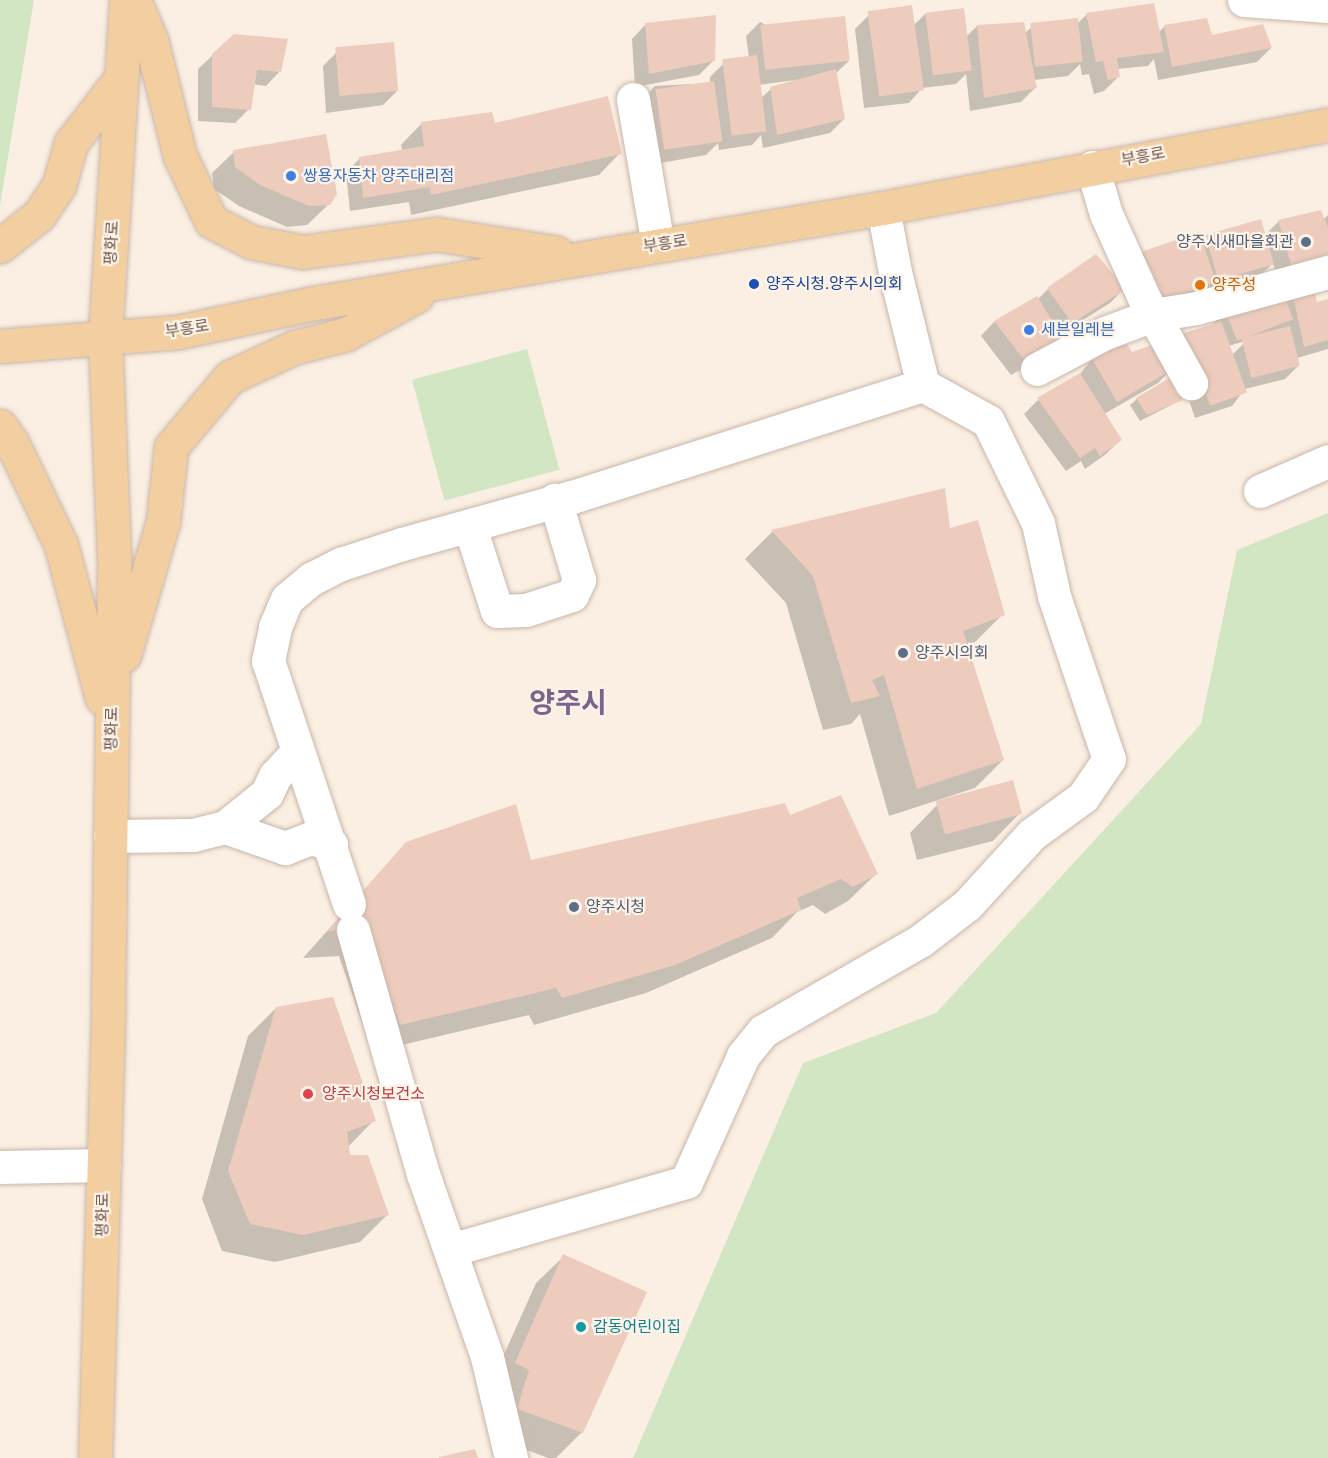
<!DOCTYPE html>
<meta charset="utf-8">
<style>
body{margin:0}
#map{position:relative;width:1328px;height:1458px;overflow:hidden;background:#faefe2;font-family:"Varela Round","Noto Sans KR",sans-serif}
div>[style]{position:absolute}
.green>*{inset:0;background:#d3e6c3;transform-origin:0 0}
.shadow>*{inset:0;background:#0003}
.building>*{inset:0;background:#edccbd;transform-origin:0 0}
.roads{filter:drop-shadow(0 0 2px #c9b6aa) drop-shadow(0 0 2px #c9b6aa)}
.minor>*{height:33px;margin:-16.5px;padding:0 16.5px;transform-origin:16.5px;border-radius:16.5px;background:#fff}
.major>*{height:33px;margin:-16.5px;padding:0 16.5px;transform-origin:16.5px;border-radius:16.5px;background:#f3cea0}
.dots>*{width:16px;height:16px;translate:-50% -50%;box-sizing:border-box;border:3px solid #fdf3e8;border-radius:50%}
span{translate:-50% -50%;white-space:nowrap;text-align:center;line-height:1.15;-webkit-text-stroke:4.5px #fdf3e8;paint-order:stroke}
.street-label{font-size:16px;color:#6f554b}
.shop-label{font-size:16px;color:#366cbe}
.left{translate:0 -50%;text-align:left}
.service-label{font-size:16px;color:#4e5e75}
.right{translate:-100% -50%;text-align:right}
.transit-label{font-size:16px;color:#164399}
.food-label{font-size:16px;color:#c56008}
.health-label{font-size:16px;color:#be3a42}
.culture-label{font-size:16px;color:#0d838f}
.town-label{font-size:28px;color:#7b638c;font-weight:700}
</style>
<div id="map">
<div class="green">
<i style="clip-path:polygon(0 0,34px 0,0 206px)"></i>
<i style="left:527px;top:349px;width:125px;height:119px;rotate:75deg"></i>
<i style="clip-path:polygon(1328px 513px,1328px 1458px,633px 1458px,803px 1063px,936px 1013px,1201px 724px,1237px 550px)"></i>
</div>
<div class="shadow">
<i style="clip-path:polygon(925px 14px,966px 37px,977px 26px,1025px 33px,1032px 27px,1077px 24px,1087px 14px,1158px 33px,1164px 27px,1271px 48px,1257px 62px,1158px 80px,1154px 59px,1148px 66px,1117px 69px,1119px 76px,1104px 91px,1094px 94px,1089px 74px,1082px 75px,1080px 64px,1068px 76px,1034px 80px,1035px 88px,1021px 102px,970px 111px,966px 74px,956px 84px,922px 88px,909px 103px,864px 108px,855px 29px,869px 15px,913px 26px)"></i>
<i style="clip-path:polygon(evenodd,760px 22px,849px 61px,835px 74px,844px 119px,830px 133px,763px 148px,761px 135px,752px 145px,719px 150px,718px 143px,706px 155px,649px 165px,641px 101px,655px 86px,710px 83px,710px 77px,724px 63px,749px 58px,746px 36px,760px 22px,795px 80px,771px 89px,761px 98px,759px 85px,795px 80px)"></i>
<i style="clip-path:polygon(646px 24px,714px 60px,699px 75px,635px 87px,632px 39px)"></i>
<i style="clip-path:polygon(337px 52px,397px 91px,383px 105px,326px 113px,323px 66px)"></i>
<i style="clip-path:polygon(213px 55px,280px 71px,266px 86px,253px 84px,249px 109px,235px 123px,198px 121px,198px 69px)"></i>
<i style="clip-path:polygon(422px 123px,494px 124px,620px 153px,599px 175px,411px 215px,409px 202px,350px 211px,346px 173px,360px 158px,402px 151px,401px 145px)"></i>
<i style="clip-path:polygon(234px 152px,329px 204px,307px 225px,287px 227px,239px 206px,214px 189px,212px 173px)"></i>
<i style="clip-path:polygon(1328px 215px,1328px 268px,1278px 281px,1273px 263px,1259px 277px,1144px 312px,1129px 267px,1143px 253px,1198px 234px,1201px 241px,1206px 236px,1264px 236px,1279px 221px,1323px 220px)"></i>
<i style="clip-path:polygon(1048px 289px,1124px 289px,1110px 303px,1059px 335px,1048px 354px,1011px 375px,981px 336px,994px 322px,1037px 300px)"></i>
<i style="clip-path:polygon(evenodd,1293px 291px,1316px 304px,1328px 300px,1328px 349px,1297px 358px,1299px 365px,1285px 379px,1245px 389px,1232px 406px,1195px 418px,1171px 347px,1185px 333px,1212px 325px,1226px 310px,1293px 291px,1246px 341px,1232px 355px,1228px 346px,1246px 341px)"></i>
<i style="clip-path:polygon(1131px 354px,1172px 369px,1158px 383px,1104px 414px,1120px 440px,1106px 454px,1085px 469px,1081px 461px,1066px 471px,1024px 414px,1038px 400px,1079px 375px,1092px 359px)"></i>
<i style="clip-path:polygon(1137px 399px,1181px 400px,1140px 421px,1130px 405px)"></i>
<i style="clip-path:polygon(944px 490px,949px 530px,1003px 614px,975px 642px,966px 645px,1003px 760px,975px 788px,889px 816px,860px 714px,851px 724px,823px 730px,786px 603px,745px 559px,772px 532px)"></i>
<i style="clip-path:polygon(937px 805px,1020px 813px,993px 841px,917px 860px,910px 833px)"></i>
<i style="clip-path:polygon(789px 817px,876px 874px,848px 901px,825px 914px,813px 905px,797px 912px,772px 938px,646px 993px,534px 1025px,529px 1015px,372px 1052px,339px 956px,303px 958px,406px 843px,530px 862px)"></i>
<i style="clip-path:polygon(276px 1008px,374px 1120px,348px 1147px,349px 1157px,388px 1214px,360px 1242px,275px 1262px,222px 1251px,202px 1199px,248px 1036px)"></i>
<i style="clip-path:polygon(564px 1256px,582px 1432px,556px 1458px,548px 1458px,490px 1436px,488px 1390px,536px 1283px)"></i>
</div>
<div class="building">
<i style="clip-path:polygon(1154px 3px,1164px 52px,1117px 58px,1120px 77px,1108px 80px,1103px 61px,1096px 62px,1086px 13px)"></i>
<i style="left:912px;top:5px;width:86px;height:45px;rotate:82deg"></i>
<i style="left:964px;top:8px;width:63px;height:39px;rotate:83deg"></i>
<i style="clip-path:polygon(716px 15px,715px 61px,649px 74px,645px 23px)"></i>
<i style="left:845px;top:16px;width:45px;height:85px;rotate:84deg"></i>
<i style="left:1078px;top:18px;width:44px;height:48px;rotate:84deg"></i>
<i style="clip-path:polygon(1207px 18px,1212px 35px,1263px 24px,1272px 48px,1172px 67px,1164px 25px)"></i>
<i style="clip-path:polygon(1024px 22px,1037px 88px,984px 98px,977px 25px)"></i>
<i style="clip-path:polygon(234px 34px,288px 39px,281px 72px,257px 70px,251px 110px,212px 107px,212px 54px)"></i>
<i style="left:394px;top:42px;width:49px;height:59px;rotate:85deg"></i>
<i style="left:757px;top:55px;width:77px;height:35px;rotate:83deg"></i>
<i style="clip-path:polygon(836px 69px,845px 119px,777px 135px,770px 87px)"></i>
<i style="left:714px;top:81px;width:61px;height:59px;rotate:82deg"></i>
<i style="clip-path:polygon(608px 96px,622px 154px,431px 195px,430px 187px,363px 198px,359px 157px,424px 146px,421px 122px,492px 112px,495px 123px)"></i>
<i style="clip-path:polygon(326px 134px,337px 194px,330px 205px,309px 206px,260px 185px,235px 167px,233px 150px)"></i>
<i style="clip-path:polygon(1321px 210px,1328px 228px,1328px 257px,1292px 268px,1278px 220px)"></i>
<i style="left:1261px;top:219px;width:47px;height:58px;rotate:74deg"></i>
<i style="left:1199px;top:232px;width:53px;height:59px;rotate:71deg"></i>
<i style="clip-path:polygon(1096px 254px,1126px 289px,1072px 323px,1047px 288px)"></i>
<i style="clip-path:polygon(1313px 285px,1317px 302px,1328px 299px,1328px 340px,1304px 347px,1292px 290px)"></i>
<i style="left:1283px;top:293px;width:28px;height:60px;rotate:69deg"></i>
<i style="clip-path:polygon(1037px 296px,1064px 340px,1026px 362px,994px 321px)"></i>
<i style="left:1221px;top:321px;width:76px;height:39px;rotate:70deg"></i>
<i style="left:1290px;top:326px;width:41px;height:50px;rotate:76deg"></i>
<i style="clip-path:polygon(1123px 337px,1132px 352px,1158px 343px,1173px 369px,1117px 402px,1091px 357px)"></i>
<i style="clip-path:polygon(1080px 373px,1122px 440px,1100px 456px,1095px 448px,1080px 458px,1037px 398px)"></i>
<i style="clip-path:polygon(1171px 377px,1183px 400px,1147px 415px,1136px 398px)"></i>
<i style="clip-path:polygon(945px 488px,950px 528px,978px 520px,1005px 615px,963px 631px,1004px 760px,917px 789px,884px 675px,872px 680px,880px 696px,851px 703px,813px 576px,771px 530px)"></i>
<i style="left:1013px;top:780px;width:35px;height:80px;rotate:75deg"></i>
<i style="clip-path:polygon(841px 795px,878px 874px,853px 887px,841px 879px,797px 898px,801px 910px,675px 965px,562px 998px,556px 988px,400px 1025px,366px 929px,328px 931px,406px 842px,516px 804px,531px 860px,785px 803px,790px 815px)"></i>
<i style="clip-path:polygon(333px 997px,376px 1121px,347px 1132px,350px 1155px,368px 1155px,389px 1215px,303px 1235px,250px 1224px,228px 1171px,276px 1007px)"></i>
<i style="clip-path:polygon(563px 1254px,647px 1292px,583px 1433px,517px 1409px,529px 1370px,515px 1363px)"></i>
<i style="clip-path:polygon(475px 1449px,478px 1458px,439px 1458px,439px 1457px)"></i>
</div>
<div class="roads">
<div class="minor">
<i style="left:1244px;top:0;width:84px;rotate:4.1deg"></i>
<i style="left:633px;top:99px;width:148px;rotate:80.3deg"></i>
<i style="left:1092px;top:167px;width:49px;rotate:73.4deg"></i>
<i style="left:1106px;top:214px;width:97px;rotate:65.6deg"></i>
<i style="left:1146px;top:302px;width:93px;rotate:60.9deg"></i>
<i style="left:883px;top:208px;width:65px;rotate:79.4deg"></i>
<i style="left:895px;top:272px;width:116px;rotate:76.1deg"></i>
<i style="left:1037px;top:369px;width:77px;rotate:-27.9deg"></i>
<i style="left:1105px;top:333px;width:51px;rotate:-20.6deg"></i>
<i style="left:1153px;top:315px;width:44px;rotate:-9.2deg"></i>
<i style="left:1196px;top:308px;width:137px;rotate:-15.3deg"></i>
<i style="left:1260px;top:491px;width:74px;rotate:-23.8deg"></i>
<i style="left:470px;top:527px;width:88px;rotate:72.2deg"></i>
<i style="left:497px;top:611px;width:29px;rotate:-2deg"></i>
<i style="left:526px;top:610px;width:48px;rotate:-18.1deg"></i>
<i style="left:572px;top:595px;width:17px;rotate:-65deg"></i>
<i style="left:579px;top:580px;width:84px;rotate:-106.7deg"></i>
<i style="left:225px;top:827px;width:64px;rotate:19.3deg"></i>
<i style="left:285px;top:848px;width:28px;rotate:-21deg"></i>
<i style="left:311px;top:838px;width:21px;rotate:17deg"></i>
<i style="left:110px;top:836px;width:83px;rotate:-0.7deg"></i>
<i style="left:193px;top:835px;width:33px;rotate:-14deg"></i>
<i style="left:225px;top:827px;width:54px;rotate:-39deg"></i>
<i style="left:267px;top:793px;width:19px;rotate:-65deg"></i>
<i style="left:275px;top:776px;width:33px;rotate:-47deg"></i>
<i style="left:349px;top:904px;width:256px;rotate:-108.4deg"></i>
<i style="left:268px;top:661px;width:35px;rotate:-78deg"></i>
<i style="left:275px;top:627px;width:30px;rotate:-67deg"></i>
<i style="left:287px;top:599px;width:31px;rotate:-40deg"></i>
<i style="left:311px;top:579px;width:34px;rotate:-27deg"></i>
<i style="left:341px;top:564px;width:64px;rotate:-18.2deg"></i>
<i style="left:402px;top:544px;width:176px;rotate:-15.5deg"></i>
<i style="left:572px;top:497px;width:368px;rotate:-17.7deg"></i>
<i style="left:923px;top:385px;width:74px;rotate:29deg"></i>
<i style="left:988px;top:421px;width:114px;rotate:63.9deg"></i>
<i style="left:1038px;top:523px;width:75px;rotate:77.6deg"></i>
<i style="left:1054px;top:596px;width:172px;rotate:71.4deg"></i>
<i style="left:1109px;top:759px;width:46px;rotate:124.4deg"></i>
<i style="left:1083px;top:797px;width:63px;rotate:144deg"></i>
<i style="left:1032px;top:834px;width:96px;rotate:132.5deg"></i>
<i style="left:967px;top:905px;width:59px;rotate:142.5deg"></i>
<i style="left:920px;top:941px;width:181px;rotate:150.2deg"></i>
<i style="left:763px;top:1031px;width:32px;rotate:129deg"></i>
<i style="left:743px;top:1056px;width:138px;rotate:114.3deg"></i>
<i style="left:686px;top:1182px;width:245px;rotate:163.9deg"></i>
<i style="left:353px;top:930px;width:254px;rotate:74deg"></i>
<i style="left:423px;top:1174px;width:194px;rotate:70.7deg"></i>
<i style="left:487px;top:1357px;width:104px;rotate:76.6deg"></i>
<i style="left:0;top:1167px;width:104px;rotate:-1.1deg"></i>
</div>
<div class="major">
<i style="left:134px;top:0;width:43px;rotate:67deg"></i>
<i style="left:151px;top:40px;width:120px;rotate:76deg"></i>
<i style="left:180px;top:156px;width:72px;rotate:64.5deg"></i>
<i style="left:211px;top:221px;width:45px;rotate:27.7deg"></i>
<i style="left:251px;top:242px;width:53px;rotate:10.9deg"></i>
<i style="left:303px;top:252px;width:134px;rotate:-7.7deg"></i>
<i style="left:436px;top:234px;width:122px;rotate:8.9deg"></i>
<i style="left:0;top:246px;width:50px;rotate:-38.5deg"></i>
<i style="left:39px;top:215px;width:36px;rotate:-56deg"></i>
<i style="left:59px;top:185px;width:44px;rotate:-74.1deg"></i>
<i style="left:71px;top:143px;width:83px;rotate:-52.3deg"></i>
<i style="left:0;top:346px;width:179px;rotate:-4.5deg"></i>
<i style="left:178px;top:332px;width:140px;rotate:-12deg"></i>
<i style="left:315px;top:303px;width:576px;rotate:-9.5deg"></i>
<i style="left:883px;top:208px;width:453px;rotate:-10.6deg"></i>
<i style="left:0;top:426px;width:21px;rotate:55deg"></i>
<i style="left:12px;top:443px;width:113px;rotate:64.3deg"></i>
<i style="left:61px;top:545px;width:158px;rotate:75deg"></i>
<i style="left:124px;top:655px;width:139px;rotate:-73.7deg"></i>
<i style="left:163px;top:522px;width:75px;rotate:-83.9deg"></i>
<i style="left:171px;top:447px;width:92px;rotate:-49.9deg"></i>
<i style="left:230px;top:377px;width:72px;rotate:-24.8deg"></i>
<i style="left:295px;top:347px;width:53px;rotate:-14.3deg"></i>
<i style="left:346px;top:334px;width:80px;rotate:-28.5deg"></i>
<i style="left:95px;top:1458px;width:450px;rotate:-88.3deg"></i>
<i style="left:108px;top:1008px;width:453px;rotate:-89.2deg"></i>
<i style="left:114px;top:555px;width:217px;rotate:-92.4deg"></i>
<i style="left:105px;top:338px;width:339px;rotate:-86.4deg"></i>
</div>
</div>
<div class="dots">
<i style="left:291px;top:176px;background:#3f7fe0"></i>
<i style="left:1306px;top:242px;background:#5c6f8a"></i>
<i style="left:754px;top:284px;background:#1a4fb4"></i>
<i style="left:1200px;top:285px;background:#e8710a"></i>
<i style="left:1029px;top:330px;background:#3f7fe0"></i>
<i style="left:903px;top:653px;background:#5c6f8a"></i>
<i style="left:574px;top:907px;background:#5c6f8a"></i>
<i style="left:308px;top:1094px;background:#e0444e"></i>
<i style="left:581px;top:1327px;background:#0f9aa8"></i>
</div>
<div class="street-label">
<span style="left:1143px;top:157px;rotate:-11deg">부흥로</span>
<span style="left:112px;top:243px;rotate:-87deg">평화로</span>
<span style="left:665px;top:244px;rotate:-9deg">부흥로</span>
<span style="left:187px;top:329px;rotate:-9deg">부흥로</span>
<span style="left:112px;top:729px;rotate:-89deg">평화로</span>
<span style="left:103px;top:1215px;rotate:-89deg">평화로</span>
</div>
<div class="shop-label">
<span class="left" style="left:303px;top:176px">쌍용자동차 양주대리점</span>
<span class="left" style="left:1041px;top:330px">세븐일레븐</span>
</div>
<div class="service-label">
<span class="right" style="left:1294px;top:242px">양주시새마을회관</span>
<span class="left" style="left:915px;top:653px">양주시의회</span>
<span class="left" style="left:586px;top:907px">양주시청</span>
</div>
<div class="transit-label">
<span class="left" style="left:766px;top:284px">양주시청.양주시의회</span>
</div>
<div class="food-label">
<span class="left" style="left:1212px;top:285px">양주성</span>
</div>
<div class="health-label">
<span class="left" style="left:322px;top:1094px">양주시청보건소</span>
</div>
<div class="culture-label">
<span class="left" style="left:593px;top:1327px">감동어린이집</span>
</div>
<div class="town-label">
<span style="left:568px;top:703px">양주시</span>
</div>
</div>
